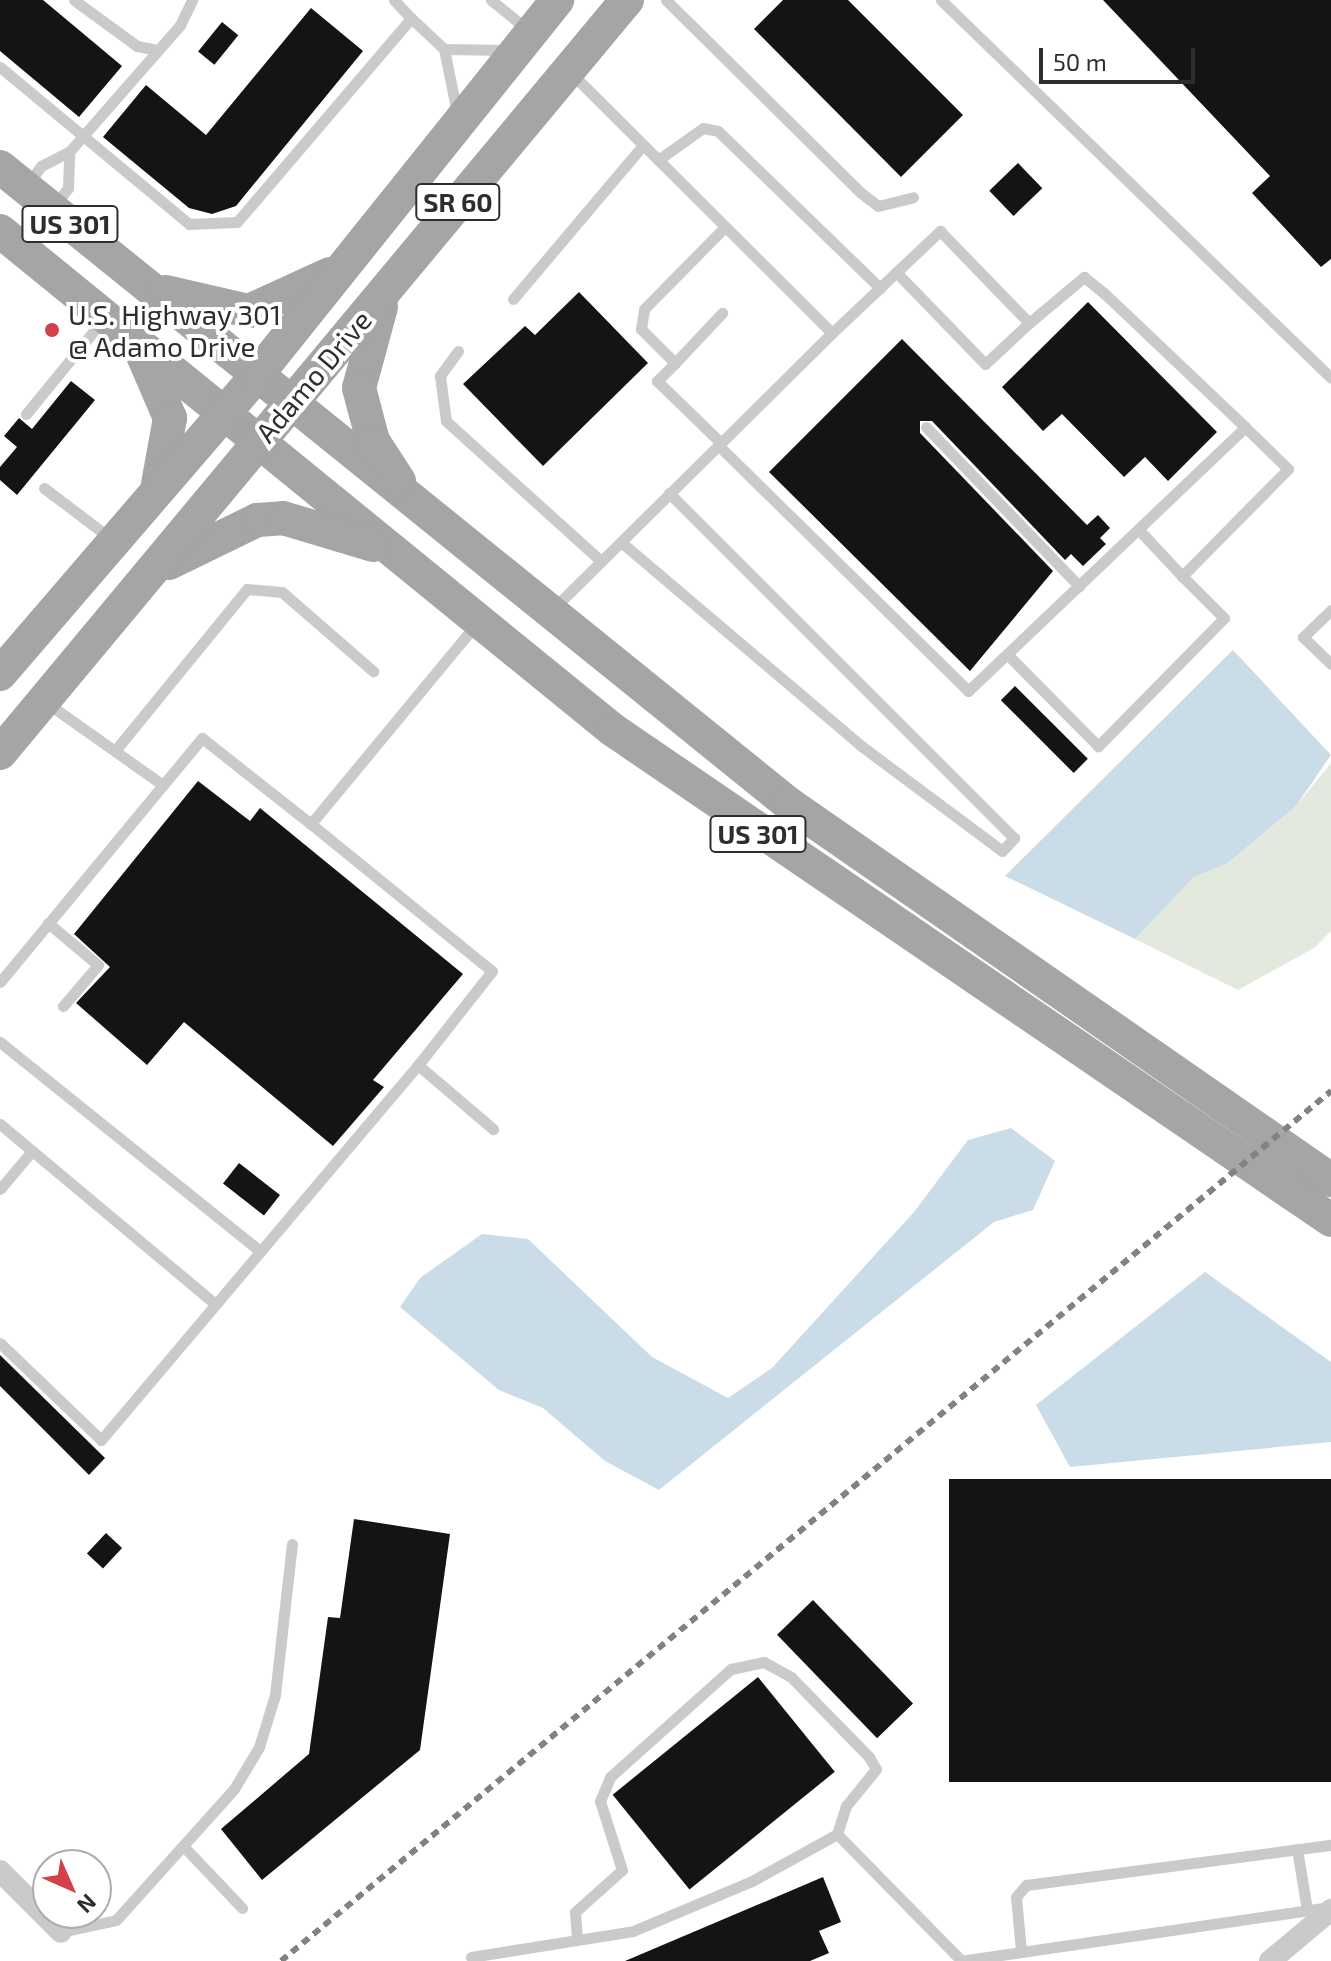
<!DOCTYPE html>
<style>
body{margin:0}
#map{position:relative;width:1331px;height:1961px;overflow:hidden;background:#fff;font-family:"Exo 2",sans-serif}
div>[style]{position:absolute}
.green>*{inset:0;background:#e3e9dc}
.water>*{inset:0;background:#cadce7}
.building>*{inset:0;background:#141414;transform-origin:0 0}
.service>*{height:11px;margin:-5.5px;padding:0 5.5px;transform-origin:5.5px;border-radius:5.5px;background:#cacaca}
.minor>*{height:22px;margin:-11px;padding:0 11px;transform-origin:11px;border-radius:11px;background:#cacaca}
.primary>*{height:34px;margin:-17px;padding:0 17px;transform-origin:17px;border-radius:17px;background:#a5a5a5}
.rail>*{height:6px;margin-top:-3px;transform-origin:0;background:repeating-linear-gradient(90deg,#828282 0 8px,transparent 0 14px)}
.dots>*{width:22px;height:22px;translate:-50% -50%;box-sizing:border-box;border:4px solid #fff;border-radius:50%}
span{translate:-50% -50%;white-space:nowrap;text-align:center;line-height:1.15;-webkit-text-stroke:8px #fff;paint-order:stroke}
.shield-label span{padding:2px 6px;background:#fff;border:2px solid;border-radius:6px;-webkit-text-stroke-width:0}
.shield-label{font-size:26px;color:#2d2d2d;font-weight:700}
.poi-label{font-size:28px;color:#2d2d2d}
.left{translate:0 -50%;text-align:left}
.street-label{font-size:28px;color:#2d2d2d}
.north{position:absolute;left:32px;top:1849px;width:80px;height:80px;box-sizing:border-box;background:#fff;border:2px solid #ababab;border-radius:50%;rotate:135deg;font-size:22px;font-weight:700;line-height:32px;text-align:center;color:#2d2d2d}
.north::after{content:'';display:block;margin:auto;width:28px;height:36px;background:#d2414b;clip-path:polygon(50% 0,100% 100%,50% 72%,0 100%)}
.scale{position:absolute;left:1039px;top:48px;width:156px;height:36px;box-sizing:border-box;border:4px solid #2d2d2d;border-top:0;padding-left:10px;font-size:24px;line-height:28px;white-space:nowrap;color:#2d2d2d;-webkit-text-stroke:6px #fff;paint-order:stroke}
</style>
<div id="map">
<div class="green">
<i style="clip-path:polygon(1331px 763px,1331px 931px,1314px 948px,1238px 990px,1135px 939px,1194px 877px,1228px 863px,1296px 806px)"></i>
</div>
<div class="water">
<i style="clip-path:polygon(1233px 650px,1331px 755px,1296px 806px,1228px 863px,1194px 877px,1135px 939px,1005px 876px)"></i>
<i style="clip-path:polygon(1011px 1128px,1055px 1161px,1033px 1210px,994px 1222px,659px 1490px,605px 1461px,543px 1408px,499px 1390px,400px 1307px,420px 1278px,482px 1234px,528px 1239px,652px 1357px,728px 1398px,772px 1368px,914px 1212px,968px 1140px)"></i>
<i style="clip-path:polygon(1205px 1272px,1331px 1362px,1331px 1442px,1070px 1467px,1036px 1405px)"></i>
</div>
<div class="building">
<i style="clip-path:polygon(0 0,43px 0,122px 66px,79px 117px,0 51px)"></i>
<i style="clip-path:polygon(783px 0,848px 0,963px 115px,901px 177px,754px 29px)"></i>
<i style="clip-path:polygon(1103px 0,1331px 0,1331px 259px,1321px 267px,1252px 193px,1270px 176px)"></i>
<i style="clip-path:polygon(311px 8px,363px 51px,236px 206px,212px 214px,189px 208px,103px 137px,146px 85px,206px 135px)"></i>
<i style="left:222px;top:22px;width:21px;height:38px;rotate:39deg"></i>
<i style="left:1018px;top:163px;width:35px;height:40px;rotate:46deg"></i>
<i style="clip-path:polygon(579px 292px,648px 363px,543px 466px,463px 384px,525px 326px,535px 335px)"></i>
<i style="clip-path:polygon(1088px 302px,1217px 432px,1168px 481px,1145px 457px,1124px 477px,1062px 414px,1043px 431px,1002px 387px)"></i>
<i style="clip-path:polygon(902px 339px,1087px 525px,1098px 515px,1110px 528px,1100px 538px,1106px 544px,1083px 566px,1071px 554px,1065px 560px,932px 421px,920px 421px,920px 433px,1053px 571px,970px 671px,769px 472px)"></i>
<i style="clip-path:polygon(71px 381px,95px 400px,17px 495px,0 480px,0 467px,17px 447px,4px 436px,19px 418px,32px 429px)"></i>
<i style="left:1015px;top:686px;width:103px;height:20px;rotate:45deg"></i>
<i style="clip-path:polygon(198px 781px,250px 821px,260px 808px,463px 974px,373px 1080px,384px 1087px,333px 1146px,184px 1022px,147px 1065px,76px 1003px,110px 967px,74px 934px)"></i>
<i style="left:239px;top:1163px;width:52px;height:26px;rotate:38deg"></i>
<i style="clip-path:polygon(0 1355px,105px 1458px,89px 1475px,0 1386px)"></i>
<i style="left:1331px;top:1479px;width:303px;height:382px;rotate:90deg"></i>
<i style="clip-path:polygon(354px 1519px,450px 1534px,420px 1750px,262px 1880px,221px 1829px,309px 1754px,328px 1617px,340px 1618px)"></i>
<i style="left:106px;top:1533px;width:22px;height:28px;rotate:43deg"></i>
<i style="left:813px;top:1600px;width:144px;height:50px;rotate:46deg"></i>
<i style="left:758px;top:1677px;width:122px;height:187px;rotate:51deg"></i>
<i style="clip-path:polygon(823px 1877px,841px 1922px,819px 1931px,829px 1953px,810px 1961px,625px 1961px)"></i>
</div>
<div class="service">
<i style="left:74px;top:0;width:78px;rotate:36.1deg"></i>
<i style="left:137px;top:46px;width:21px;rotate:11deg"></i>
<i style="left:394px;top:0;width:25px;rotate:47deg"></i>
<i style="left:491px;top:0;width:48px;rotate:39deg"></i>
<i style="left:666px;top:0;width:274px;rotate:44.7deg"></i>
<i style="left:861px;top:193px;width:21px;rotate:37deg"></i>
<i style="left:878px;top:206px;width:36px;rotate:-14deg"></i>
<i style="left:941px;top:0;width:543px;rotate:44.1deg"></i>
<i style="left:444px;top:49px;width:63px;rotate:0.9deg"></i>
<i style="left:0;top:67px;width:246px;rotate:39.7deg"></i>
<i style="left:189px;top:224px;width:48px;rotate:-2.4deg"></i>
<i style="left:237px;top:222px;width:268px;rotate:-49.5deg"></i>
<i style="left:411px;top:18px;width:45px;rotate:43.2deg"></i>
<i style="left:444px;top:49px;width:65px;rotate:78.5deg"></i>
<i style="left:658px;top:160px;width:55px;rotate:-35.4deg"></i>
<i style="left:703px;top:128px;width:15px;rotate:11deg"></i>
<i style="left:718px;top:131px;width:226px;rotate:44.1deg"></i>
<i style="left:28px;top:184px;width:22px;rotate:-54deg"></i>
<i style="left:41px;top:166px;width:31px;rotate:-27deg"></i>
<i style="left:69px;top:152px;width:169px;rotate:-48.8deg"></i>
<i style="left:180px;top:25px;width:28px;rotate:-64deg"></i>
<i style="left:54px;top:206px;width:23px;rotate:-52deg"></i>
<i style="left:68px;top:188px;width:36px;rotate:-88deg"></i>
<i style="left:896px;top:272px;width:128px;rotate:45.9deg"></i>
<i style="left:985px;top:364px;width:60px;rotate:-43deg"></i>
<i style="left:513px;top:299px;width:202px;rotate:-49.8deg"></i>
<i style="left:832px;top:333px;width:149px;rotate:-43.4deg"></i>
<i style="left:940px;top:231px;width:128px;rotate:45.9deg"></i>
<i style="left:1029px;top:323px;width:72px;rotate:-39.9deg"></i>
<i style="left:1084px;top:277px;width:26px;rotate:39deg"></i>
<i style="left:1104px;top:293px;width:195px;rotate:43.5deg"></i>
<i style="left:1245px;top:427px;width:60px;rotate:44.3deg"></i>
<i style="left:1288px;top:469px;width:151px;rotate:134.7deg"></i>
<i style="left:1182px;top:576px;width:59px;rotate:45deg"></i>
<i style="left:1224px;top:618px;width:180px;rotate:134.5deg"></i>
<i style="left:1098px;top:746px;width:129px;rotate:-134.7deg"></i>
<i style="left:1007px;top:654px;width:329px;rotate:-43.6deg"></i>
<i style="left:458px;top:351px;width:31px;rotate:126deg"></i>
<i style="left:440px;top:376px;width:45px;rotate:82.4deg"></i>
<i style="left:446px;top:421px;width:209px;rotate:42.1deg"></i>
<i style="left:675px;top:363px;width:69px;rotate:-46.8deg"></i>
<i style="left:26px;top:414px;width:122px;rotate:-50.7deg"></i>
<i style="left:926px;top:427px;width:221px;rotate:46.1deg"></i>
<i style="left:721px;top:443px;width:89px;rotate:-135.9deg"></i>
<i style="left:657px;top:381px;width:25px;rotate:-45deg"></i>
<i style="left:675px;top:363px;width:48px;rotate:-135deg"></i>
<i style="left:641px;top:329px;width:20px;rotate:-81deg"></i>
<i style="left:644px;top:309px;width:115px;rotate:-45.4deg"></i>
<i style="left:718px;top:445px;width:351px;rotate:44.5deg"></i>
<i style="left:968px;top:691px;width:54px;rotate:-43.5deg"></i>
<i style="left:44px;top:488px;width:83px;rotate:37.1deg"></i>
<i style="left:1139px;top:530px;width:63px;rotate:46.9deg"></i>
<i style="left:621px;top:542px;width:314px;rotate:40.3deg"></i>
<i style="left:860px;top:745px;width:177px;rotate:36.7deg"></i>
<i style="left:1002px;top:851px;width:18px;rotate:-47deg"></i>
<i style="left:1014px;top:838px;width:488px;rotate:-135deg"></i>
<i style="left:554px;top:608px;width:391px;rotate:-44.7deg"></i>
<i style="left:832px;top:333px;width:368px;rotate:-135.1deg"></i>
<i style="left:1331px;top:610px;width:39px;rotate:136deg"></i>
<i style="left:1303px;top:637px;width:39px;rotate:44deg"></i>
<i style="left:477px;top:623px;width:261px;rotate:129.6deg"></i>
<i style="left:311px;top:824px;width:233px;rotate:39.1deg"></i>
<i style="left:492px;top:971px;width:120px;rotate:128.2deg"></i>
<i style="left:418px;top:1065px;width:99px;rotate:40.5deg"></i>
<i style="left:47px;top:703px;width:142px;rotate:35.3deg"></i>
<i style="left:163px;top:785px;width:61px;rotate:-50.3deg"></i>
<i style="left:202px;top:738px;width:139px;rotate:38.3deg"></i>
<i style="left:118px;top:747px;width:204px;rotate:-50.8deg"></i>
<i style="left:247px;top:589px;width:35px;rotate:5deg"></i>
<i style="left:282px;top:592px;width:121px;rotate:41deg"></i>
<i style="left:48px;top:923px;width:65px;rotate:40deg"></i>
<i style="left:98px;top:965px;width:54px;rotate:130.5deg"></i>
<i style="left:0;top:982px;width:256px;rotate:-50.4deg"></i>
<i style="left:0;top:1042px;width:329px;rotate:38.8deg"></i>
<i style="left:0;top:1124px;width:279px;rotate:39.9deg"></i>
<i style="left:0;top:1189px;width:50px;rotate:-49.9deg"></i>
<i style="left:0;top:1343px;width:140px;rotate:43.8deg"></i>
<i style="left:101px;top:1440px;width:491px;rotate:-49.8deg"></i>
<i style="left:1297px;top:1849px;width:62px;rotate:80.7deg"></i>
<i style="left:187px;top:1850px;width:80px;rotate:46.5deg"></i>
<i style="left:61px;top:1932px;width:56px;rotate:-12.3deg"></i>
<i style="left:116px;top:1920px;width:176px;rotate:-48deg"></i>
<i style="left:234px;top:1789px;width:49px;rotate:-59.2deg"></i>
<i style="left:259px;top:1747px;width:54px;rotate:-72.9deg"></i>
<i style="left:275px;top:1695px;width:152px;rotate:-83.6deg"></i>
<i style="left:577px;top:1940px;width:28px;rotate:-94deg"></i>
<i style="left:575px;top:1912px;width:63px;rotate:-41.8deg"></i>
<i style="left:622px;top:1870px;width:72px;rotate:-107.7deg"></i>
<i style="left:600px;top:1801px;width:26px;rotate:-67deg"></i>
<i style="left:610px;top:1777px;width:162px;rotate:-41.8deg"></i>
<i style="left:731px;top:1669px;width:34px;rotate:-12deg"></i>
<i style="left:764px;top:1662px;width:31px;rotate:29deg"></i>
<i style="left:791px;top:1677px;width:112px;rotate:45.7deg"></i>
<i style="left:869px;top:1757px;width:14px;rotate:60deg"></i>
<i style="left:876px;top:1769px;width:48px;rotate:129deg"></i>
<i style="left:846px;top:1806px;width:29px;rotate:108deg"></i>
<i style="left:837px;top:1834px;width:177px;rotate:45.5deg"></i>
<i style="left:1021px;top:1951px;width:54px;rotate:-95.3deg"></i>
<i style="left:1016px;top:1897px;width:16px;rotate:-50deg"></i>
<i style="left:1026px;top:1885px;width:308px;rotate:-7.5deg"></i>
<i style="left:471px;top:1957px;width:164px;rotate:-9.1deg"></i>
<i style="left:633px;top:1931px;width:129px;rotate:-22.8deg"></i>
<i style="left:752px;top:1881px;width:97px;rotate:-28.9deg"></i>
<i style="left:960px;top:1961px;width:374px;rotate:-8.3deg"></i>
</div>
<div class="minor">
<i style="left:0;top:1871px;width:86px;rotate:45deg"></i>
<i style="left:1270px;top:1961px;width:80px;rotate:-39.9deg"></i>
</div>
<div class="primary">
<i style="left:0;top:167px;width:1014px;rotate:38.92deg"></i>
<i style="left:789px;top:804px;width:660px;rotate:34.75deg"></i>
<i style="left:0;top:231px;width:790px;rotate:39.15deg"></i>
<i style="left:613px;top:730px;width:869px;rotate:34.31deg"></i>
<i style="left:166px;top:292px;width:85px;rotate:12.9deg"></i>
<i style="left:249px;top:311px;width:89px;rotate:-24.6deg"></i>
<i style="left:381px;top:307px;width:84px;rotate:105.2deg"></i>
<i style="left:359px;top:388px;width:55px;rotate:75.2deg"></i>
<i style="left:373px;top:441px;width:48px;rotate:57deg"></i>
<i style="left:142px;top:353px;width:71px;rotate:66.7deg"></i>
<i style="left:170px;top:418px;width:67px;rotate:100.3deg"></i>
<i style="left:169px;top:563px;width:98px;rotate:-26deg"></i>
<i style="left:257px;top:520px;width:26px;rotate:-4deg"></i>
<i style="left:283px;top:518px;width:94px;rotate:16.7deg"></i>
<i style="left:0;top:674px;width:393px;rotate:-49.3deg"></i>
<i style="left:256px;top:376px;width:482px;rotate:-51.3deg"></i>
<i style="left:0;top:753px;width:980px;rotate:-50.22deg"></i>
</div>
<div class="rail">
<i style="left:281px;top:1961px;width:1364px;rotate:-39.64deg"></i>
</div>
<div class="dots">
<i style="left:52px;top:330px;background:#d2414b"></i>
</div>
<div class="shield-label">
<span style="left:458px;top:202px">SR 60</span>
<span style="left:70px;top:224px">US 301</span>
<span style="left:758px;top:834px">US 301</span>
</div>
<div class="poi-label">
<span class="left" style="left:68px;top:330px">U.S. Highway 301<br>@ Adamo Drive</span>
</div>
<div class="street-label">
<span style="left:313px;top:376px;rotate:-50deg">Adamo Drive</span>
</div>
<div class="north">N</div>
<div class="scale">50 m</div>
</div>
